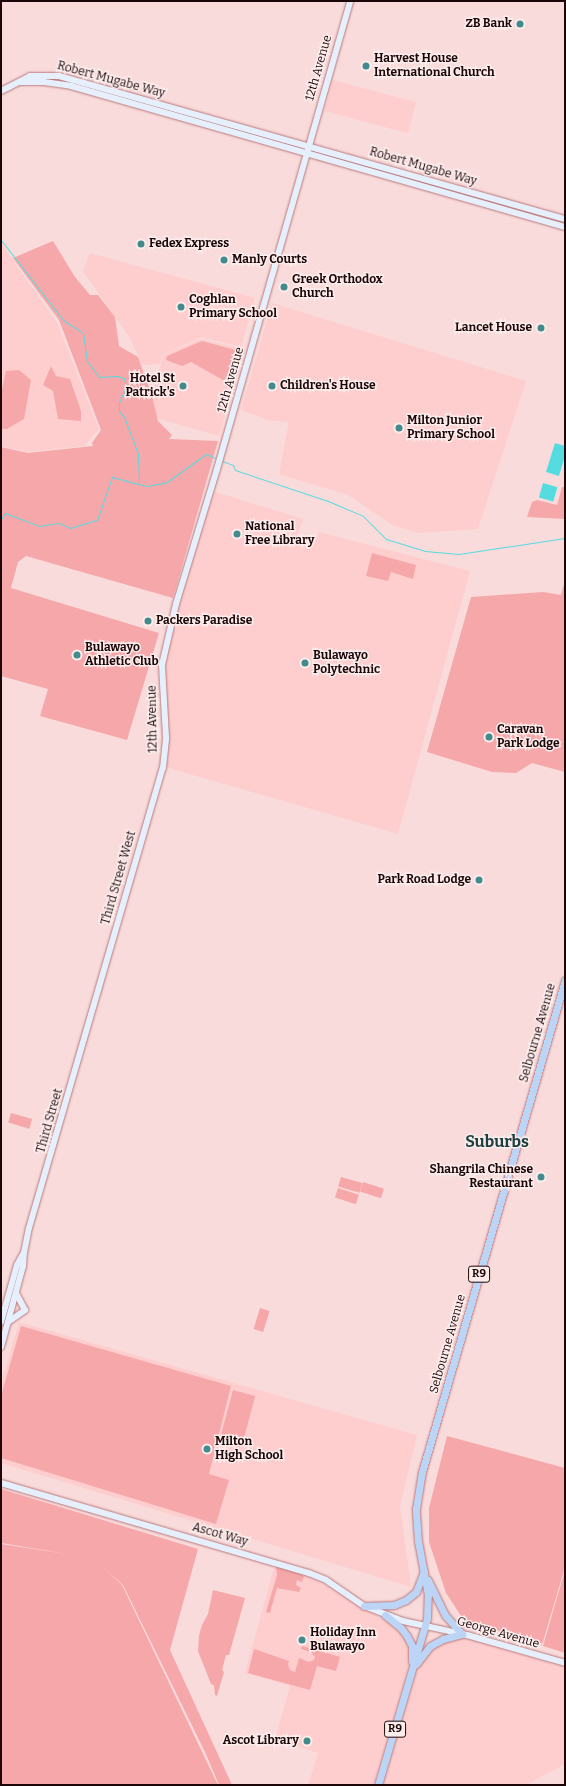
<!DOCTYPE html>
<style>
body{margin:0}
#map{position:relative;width:566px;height:1786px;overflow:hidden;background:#f9dbdb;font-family:Bitter,serif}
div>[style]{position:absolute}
.built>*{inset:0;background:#fecece;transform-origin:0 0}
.green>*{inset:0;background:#f6a7a9;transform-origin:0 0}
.water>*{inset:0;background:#55dce0;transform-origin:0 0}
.stream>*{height:1px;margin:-0.5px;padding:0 0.5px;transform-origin:0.5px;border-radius:0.5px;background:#55dce0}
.roads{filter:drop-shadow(0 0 1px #ba797b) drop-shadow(0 0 1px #ba797b)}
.secondary>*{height:6px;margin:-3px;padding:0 3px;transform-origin:3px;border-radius:3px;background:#e6effc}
.trunk>*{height:7px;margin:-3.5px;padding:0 3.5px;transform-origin:3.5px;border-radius:3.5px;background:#bcd4f6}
.dots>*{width:11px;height:11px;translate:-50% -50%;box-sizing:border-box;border:2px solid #fceded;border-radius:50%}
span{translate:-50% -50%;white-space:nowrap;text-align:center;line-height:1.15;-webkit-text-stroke:3px #fceded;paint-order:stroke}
.shield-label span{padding:1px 3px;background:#fceded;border:1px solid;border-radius:3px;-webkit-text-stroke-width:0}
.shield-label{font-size:11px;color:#1d0608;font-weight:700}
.poi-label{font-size:12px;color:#1d0608;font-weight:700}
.right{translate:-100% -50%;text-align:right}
.left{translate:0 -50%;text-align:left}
.street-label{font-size:12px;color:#1d0608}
.district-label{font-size:16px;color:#1c3e3f;font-weight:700}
.frame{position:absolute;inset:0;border:2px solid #1d0608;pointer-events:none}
</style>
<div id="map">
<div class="built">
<i style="left:333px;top:80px;width:86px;height:32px;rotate:15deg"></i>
<i style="clip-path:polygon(1px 243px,57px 323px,99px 429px,84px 446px,28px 452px,1px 446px)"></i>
<i style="clip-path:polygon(90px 253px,255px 298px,241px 347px,201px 337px,162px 355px,160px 364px,142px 365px,130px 338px,83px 271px)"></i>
<i style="clip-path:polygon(272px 303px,526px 381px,478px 529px,419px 533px,394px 526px,348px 495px,279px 474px,289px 422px,268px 420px,241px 410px)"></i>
<i style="clip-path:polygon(201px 339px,243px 349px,219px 436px,156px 418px,153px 396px,163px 355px)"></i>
<i style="clip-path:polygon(213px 491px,303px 519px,296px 540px,313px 546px,319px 532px,470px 571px,398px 834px,165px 767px,168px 752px,168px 714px,164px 666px,169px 641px)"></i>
<i style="clip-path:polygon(19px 1322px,417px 1435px,400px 1506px,411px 1587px,1px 1463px,1px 1384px)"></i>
<i style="clip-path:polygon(275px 1564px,315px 1579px,391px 1624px,399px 1630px,410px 1648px,411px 1656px,374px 1785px,308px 1785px,318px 1753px,275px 1739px,290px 1686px,245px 1673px)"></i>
<i style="clip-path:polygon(452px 1638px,465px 1638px,565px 1667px,565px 1764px,526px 1785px,383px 1785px,420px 1662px,430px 1647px)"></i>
</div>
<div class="green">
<i style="clip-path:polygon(53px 241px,75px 277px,90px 295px,98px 295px,115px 317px,119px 346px,138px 357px,152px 396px,158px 421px,172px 435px,169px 439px,218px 441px,173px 598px,26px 556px,18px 562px,9px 595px,11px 588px,159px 633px,127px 740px,40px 716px,48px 689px,1px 676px,1px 447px,28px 453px,93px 446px,92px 443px,101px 430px,59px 320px,13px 258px)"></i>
<i style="clip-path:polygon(202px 341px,239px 351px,230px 384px,191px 362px,182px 366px,166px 360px,167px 356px)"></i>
<i style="clip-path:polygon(51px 366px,56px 376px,70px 379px,81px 411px,81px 421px,58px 419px,53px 391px,43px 385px)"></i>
<i style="clip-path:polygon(19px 370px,31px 380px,24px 419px,7px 429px,1px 429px,1px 395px,6px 371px)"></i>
<i style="clip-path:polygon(562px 487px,565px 487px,565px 519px,527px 517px,532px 502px,537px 500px,557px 505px)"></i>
<i style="clip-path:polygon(372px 553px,416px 565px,413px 579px,391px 572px,388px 581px,366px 576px)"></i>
<i style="clip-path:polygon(565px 580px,565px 772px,532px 763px,516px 773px,492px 772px,427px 752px,471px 597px,543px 592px,561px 595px)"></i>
<i style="left:11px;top:1113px;width:22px;height:10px;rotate:16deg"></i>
<i style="left:341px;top:1177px;width:22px;height:10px;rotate:16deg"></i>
<i style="left:363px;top:1182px;width:22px;height:10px;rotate:18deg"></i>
<i style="left:338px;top:1188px;width:22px;height:10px;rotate:18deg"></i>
<i style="left:260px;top:1308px;width:10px;height:22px;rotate:17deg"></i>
<i style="clip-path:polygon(21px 1326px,231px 1386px,209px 1474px,229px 1480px,216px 1524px,1px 1458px,1px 1396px)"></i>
<i style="left:233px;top:1390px;width:23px;height:52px;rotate:15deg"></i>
<i style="clip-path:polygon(447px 1436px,565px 1468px,565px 1567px,542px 1645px,465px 1622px,446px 1593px,429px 1542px,429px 1508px)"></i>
<i style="clip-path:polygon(1px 1489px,198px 1549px,170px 1650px,232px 1785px,219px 1785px,205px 1752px,123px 1585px,104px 1568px,85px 1558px,104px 1568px,122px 1585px,218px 1785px,1px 1785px,1px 1544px,73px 1555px,1px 1543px)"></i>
<i style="clip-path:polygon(276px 1566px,299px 1573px,304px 1576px,302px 1582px,297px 1580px,296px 1585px,301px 1588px,299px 1592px,277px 1588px,270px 1613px,266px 1612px,277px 1575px)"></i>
<i style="clip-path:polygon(565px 1570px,565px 1653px,543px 1646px)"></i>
<i style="clip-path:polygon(213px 1590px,245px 1598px,229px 1655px,226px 1655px,222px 1670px,224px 1672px,217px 1696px,215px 1695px,214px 1685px,211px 1684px,198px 1651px,199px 1635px,202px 1625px,208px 1614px)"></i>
<i style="clip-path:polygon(302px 1646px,340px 1657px,336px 1671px,317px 1666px,310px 1690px,248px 1673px,254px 1649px,289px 1661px,288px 1664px,290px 1670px,295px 1672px,299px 1658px,309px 1662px,314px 1660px,315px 1657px,311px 1652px,301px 1649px)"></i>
</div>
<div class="water">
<i style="clip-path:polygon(555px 443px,565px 446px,565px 456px,559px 476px,546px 472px)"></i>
<i style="left:543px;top:483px;width:15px;height:15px;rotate:16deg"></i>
</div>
<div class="stream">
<i style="left:1px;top:240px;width:101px;rotate:52.2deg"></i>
<i style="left:63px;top:320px;width:24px;rotate:33deg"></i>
<i style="left:83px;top:333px;width:28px;rotate:82deg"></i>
<i style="left:87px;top:361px;width:20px;rotate:53deg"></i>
<i style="left:99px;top:377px;width:18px;rotate:-3deg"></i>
<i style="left:117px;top:376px;width:7px;rotate:16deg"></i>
<i style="left:124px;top:378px;width:9px;rotate:77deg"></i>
<i style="left:126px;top:387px;width:17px;rotate:115deg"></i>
<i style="left:119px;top:402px;width:9px;rotate:90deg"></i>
<i style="left:119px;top:411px;width:8px;rotate:50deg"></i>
<i style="left:124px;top:417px;width:40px;rotate:69deg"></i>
<i style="left:138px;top:454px;width:30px;rotate:88deg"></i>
<i style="left:139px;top:484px;width:8px;rotate:14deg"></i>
<i style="left:147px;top:486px;width:20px;rotate:-11deg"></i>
<i style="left:167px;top:482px;width:48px;rotate:-35.7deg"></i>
<i style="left:206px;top:454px;width:12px;rotate:24deg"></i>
<i style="left:222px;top:461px;width:12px;rotate:20deg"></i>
<i style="left:233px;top:465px;width:5px;rotate:68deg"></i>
<i style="left:235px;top:470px;width:98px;rotate:18.4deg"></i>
<i style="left:328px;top:501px;width:38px;rotate:23deg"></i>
<i style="left:363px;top:516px;width:33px;rotate:45deg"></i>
<i style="left:386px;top:539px;width:41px;rotate:17.1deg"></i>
<i style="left:425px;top:551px;width:34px;rotate:5deg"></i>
<i style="left:459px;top:554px;width:107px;rotate:-8.6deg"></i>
<i style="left:1px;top:519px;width:7px;rotate:-56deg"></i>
<i style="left:5px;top:513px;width:36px;rotate:21deg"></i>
<i style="left:39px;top:526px;width:20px;rotate:-9deg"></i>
<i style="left:59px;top:523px;width:12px;rotate:24deg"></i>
<i style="left:70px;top:528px;width:28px;rotate:-17deg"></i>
<i style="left:97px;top:520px;width:46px;rotate:-70.8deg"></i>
<i style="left:112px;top:477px;width:27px;rotate:15deg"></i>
</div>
<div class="roads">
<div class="secondary">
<i style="left:20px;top:82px;width:24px"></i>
<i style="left:44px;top:82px;width:27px;rotate:8deg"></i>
<i style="left:71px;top:86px;width:514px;rotate:15.93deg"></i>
<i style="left:1px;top:91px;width:33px;rotate:-27deg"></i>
<i style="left:30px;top:76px;width:29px"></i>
<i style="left:59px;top:76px;width:526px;rotate:15.78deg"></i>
<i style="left:1px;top:1322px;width:59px;rotate:-74.3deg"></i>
<i style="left:17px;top:1265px;width:13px;rotate:-61deg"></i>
<i style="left:8px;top:1322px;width:21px;rotate:-35deg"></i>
<i style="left:25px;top:1310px;width:19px;rotate:-118deg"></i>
<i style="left:1px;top:1347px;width:84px;rotate:-74.8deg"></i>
<i style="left:23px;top:1266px;width:13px;rotate:-86deg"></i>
<i style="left:24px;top:1253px;width:25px;rotate:-79deg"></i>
<i style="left:29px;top:1228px;width:479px;rotate:-73.8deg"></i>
<i style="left:163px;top:768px;width:31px;rotate:-84deg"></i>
<i style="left:166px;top:737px;width:72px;rotate:-93.2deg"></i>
<i style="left:162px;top:665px;width:63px;rotate:-77.1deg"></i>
<i style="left:176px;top:604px;width:141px;rotate:-73.1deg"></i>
<i style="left:217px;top:469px;width:487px;rotate:-74.1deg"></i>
<i style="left:1px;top:1483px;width:321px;rotate:16.3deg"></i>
<i style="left:309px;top:1573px;width:18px;rotate:22deg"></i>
<i style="left:326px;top:1580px;width:46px;rotate:34.4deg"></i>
<i style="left:364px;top:1606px;width:42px;rotate:21deg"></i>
<i style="left:403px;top:1621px;width:66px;rotate:12.3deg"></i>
<i style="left:467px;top:1635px;width:102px;rotate:15.9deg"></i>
</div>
<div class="trunk">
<i style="left:364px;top:1606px;width:30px;rotate:-2deg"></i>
<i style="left:394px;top:1605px;width:13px;rotate:-23deg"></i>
<i style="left:406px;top:1600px;width:13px;rotate:-39deg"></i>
<i style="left:416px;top:1592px;width:22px;rotate:-69deg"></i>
<i style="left:385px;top:1615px;width:21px;rotate:39deg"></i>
<i style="left:401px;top:1628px;width:10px;rotate:53deg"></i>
<i style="left:407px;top:1636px;width:11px;rotate:63deg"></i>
<i style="left:412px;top:1646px;width:15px;rotate:90deg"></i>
<i style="left:416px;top:1664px;width:23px;rotate:-52deg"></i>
<i style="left:430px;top:1646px;width:15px;rotate:-28deg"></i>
<i style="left:443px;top:1639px;width:20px;rotate:-15deg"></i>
<i style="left:462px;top:1634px;width:25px;rotate:-132deg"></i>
<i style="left:445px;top:1615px;width:39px;rotate:-116deg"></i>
<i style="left:378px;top:1785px;width:174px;rotate:-73.6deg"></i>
<i style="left:427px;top:1618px;width:23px;rotate:-88deg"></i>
<i style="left:428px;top:1595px;width:55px;rotate:-100.5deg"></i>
<i style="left:418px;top:1541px;width:32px;rotate:-94deg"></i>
<i style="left:416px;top:1509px;width:37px;rotate:-81deg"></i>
<i style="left:422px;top:1472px;width:512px;rotate:-73.79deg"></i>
</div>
</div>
<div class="dots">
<i style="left:520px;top:24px;background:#428a8c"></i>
<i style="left:366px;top:66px;background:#428a8c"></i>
<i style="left:141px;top:244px;background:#428a8c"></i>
<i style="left:224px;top:260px;background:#428a8c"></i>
<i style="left:284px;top:287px;background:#428a8c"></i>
<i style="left:181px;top:307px;background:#428a8c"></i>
<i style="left:541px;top:328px;background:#428a8c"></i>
<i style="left:183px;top:386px;background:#428a8c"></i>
<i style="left:272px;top:386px;background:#428a8c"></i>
<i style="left:399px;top:428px;background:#428a8c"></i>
<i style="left:237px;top:534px;background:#428a8c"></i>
<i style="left:148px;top:621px;background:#428a8c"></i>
<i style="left:77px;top:655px;background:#428a8c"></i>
<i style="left:305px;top:663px;background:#428a8c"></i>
<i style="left:489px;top:737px;background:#428a8c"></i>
<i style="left:479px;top:880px;background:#428a8c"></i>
<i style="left:541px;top:1177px;background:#428a8c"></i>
<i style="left:207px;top:1449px;background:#428a8c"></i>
<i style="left:302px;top:1640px;background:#428a8c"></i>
<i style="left:307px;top:1741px;background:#428a8c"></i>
</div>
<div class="shield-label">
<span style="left:479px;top:1274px">R9</span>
<span style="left:395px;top:1729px">R9</span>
</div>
<div class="poi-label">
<span class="right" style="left:512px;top:24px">ZB Bank</span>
<span class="left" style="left:374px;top:66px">Harvest House<br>International Church</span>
<span class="left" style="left:149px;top:244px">Fedex Express</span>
<span class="left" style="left:232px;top:260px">Manly Courts</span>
<span class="left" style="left:292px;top:287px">Greek Orthodox<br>Church</span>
<span class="left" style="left:189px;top:307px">Coghlan<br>Primary School</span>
<span class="right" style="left:532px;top:328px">Lancet House</span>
<span class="right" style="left:175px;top:386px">Hotel St<br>Patrick's</span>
<span class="left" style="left:280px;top:386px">Children's House</span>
<span class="left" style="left:407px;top:428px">Milton Junior<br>Primary School</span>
<span class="left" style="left:245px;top:534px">National<br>Free Library</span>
<span class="left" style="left:156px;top:621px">Packers Paradise</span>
<span class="left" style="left:85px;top:655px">Bulawayo<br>Athletic Club</span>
<span class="left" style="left:313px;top:663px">Bulawayo<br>Polytechnic</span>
<span class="left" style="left:497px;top:737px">Caravan<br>Park Lodge</span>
<span class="right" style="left:471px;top:880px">Park Road Lodge</span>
<span class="right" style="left:533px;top:1177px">Shangrila Chinese<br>Restaurant</span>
<span class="left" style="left:215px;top:1449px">Milton<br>High School</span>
<span class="left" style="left:310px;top:1640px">Holiday Inn<br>Bulawayo</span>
<span class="right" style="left:299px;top:1741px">Ascot Library</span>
</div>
<div class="street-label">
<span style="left:319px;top:68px;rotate:-74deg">12th Avenue</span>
<span style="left:111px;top:80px;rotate:15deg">Robert Mugabe Way</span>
<span style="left:423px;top:167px;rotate:16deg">Robert Mugabe Way</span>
<span style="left:231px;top:380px;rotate:-74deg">12th Avenue</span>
<span style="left:153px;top:719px;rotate:-91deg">12th Avenue</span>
<span style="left:119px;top:878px;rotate:-74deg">Third Street West</span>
<span style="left:538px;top:1033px;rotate:-74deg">Selbourne Avenue</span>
<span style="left:50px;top:1121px;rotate:-74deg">Third Street</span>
<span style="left:448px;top:1344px;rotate:-74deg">Selbourne Avenue</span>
<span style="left:220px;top:1535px;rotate:16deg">Ascot Way</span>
<span style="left:498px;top:1633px;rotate:16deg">George Avenue</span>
</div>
<div class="district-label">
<span style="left:497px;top:1142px">Suburbs</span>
</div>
<div class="frame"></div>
</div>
